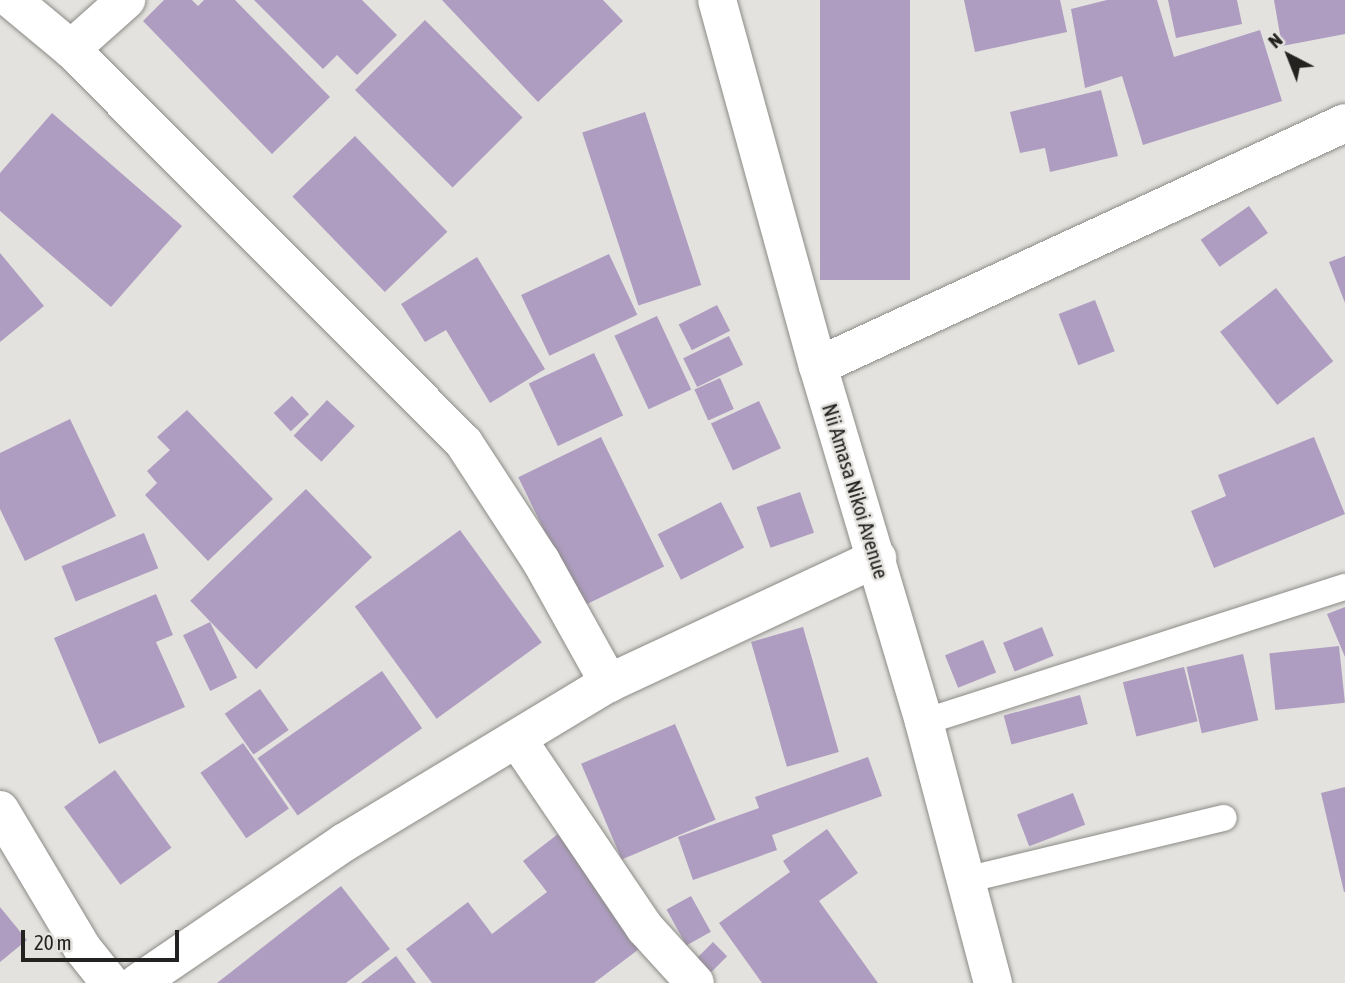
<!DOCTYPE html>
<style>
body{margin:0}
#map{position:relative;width:1345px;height:983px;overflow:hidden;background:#e3e2de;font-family:"Asap Condensed",sans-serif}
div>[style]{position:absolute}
.building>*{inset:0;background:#ae9dc0;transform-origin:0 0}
.roads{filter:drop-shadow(0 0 2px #8c8b87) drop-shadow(0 0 2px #8c8b87)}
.lane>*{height:26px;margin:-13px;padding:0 13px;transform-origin:13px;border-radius:13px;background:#fff}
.street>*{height:38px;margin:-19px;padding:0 19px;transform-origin:19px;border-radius:19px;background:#fff}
.secondary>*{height:38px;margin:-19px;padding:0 19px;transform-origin:19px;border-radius:19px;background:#fff}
span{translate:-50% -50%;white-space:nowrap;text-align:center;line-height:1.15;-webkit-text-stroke:5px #e3e2de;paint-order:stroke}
.street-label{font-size:21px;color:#232221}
.north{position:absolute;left:1254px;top:21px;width:70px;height:70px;-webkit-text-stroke:5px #e3e2de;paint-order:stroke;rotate:318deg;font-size:19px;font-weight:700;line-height:28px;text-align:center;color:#232221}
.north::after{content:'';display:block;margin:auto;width:24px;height:32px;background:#232221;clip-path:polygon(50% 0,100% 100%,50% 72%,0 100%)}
.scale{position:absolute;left:21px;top:930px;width:158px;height:32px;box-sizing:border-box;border:4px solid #232221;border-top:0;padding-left:9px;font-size:21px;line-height:24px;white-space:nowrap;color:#232221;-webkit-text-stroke:5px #e3e2de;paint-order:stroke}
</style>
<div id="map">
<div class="building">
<i style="clip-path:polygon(164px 0,192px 0,198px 6px,204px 0,235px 0,330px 97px,272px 154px,143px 21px)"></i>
<i style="clip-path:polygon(254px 0,362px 0,397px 35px,357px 75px,337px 55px,323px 69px)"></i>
<i style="clip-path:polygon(442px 0,603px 0,623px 21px,538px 102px)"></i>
<i style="left:820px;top:0;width:90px;height:280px"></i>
<i style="clip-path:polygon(964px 0,1060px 0,1067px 32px,975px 52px)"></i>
<i style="clip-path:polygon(1107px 0,1157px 0,1174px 57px,1260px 30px,1282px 101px,1143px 145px,1122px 76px,1085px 88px,1071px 9px)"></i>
<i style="clip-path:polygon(1168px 0,1237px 0,1242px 24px,1176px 38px)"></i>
<i style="clip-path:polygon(1274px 0,1345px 0,1345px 34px,1282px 46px)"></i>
<i style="left:425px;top:20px;width:138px;height:99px;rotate:45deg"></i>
<i style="clip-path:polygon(1101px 90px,1118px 156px,1050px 172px,1045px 148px,1020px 153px,1010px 112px)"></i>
<i style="left:645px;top:112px;width:182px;height:66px;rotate:72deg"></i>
<i style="clip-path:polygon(52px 113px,182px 226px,111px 307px,0 211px,0 173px)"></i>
<i style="left:355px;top:136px;width:133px;height:87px;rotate:46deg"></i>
<i style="left:1249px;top:206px;width:33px;height:59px;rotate:55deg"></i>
<i style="clip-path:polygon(0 253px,44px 306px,0 342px)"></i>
<i style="left:609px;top:254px;width:67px;height:97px;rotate:65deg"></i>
<i style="clip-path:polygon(1345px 256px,1345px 303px,1329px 262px)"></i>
<i style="clip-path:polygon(477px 257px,545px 369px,490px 403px,446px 330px,425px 342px,401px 304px)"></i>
<i style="left:1276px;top:288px;width:93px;height:71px;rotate:52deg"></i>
<i style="left:1095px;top:300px;width:55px;height:39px;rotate:69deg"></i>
<i style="left:717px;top:305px;width:29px;height:43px;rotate:63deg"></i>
<i style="left:657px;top:316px;width:81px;height:47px;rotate:65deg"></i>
<i style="left:729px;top:336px;width:32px;height:51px;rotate:64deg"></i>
<i style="left:594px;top:353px;width:69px;height:72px;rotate:65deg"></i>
<i style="left:720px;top:378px;width:34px;height:28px;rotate:66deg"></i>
<i style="left:292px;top:396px;width:25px;height:25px;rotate:47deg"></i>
<i style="left:327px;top:400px;width:38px;height:49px;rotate:43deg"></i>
<i style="left:759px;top:401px;width:52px;height:53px;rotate:65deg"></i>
<i style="clip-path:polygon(187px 410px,273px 499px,208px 561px,145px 495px,157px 483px,147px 471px,170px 450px,157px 437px)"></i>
<i style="clip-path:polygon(70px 419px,116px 516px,25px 561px,0 509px,0 453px)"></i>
<i style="left:601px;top:437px;width:144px;height:92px;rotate:64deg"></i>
<i style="clip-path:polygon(1314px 437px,1345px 514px,1214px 568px,1191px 511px,1226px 496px,1218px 475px)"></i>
<i style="left:306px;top:489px;width:95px;height:161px;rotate:46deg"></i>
<i style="left:800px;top:492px;width:43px;height:46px;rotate:71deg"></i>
<i style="left:721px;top:502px;width:51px;height:71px;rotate:63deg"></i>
<i style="left:460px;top:530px;width:139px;height:130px;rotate:54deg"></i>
<i style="left:144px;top:533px;width:38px;height:89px;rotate:68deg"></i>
<i style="clip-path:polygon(156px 594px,173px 635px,156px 642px,185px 707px,99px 744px,54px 638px)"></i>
<i style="clip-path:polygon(1345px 607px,1345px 657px,1327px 614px)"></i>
<i style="left:210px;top:622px;width:62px;height:30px;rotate:64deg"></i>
<i style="left:803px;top:627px;width:130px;height:54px;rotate:74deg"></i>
<i style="left:1042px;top:627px;width:31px;height:42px;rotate:68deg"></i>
<i style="left:983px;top:640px;width:35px;height:41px;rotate:68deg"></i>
<i style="left:1339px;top:646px;width:57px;height:70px;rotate:84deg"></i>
<i style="left:1243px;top:654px;width:68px;height:58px;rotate:77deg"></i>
<i style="left:1184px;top:667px;width:56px;height:63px;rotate:76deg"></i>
<i style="left:382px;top:671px;width:70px;height:152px;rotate:55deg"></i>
<i style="left:260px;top:689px;width:50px;height:43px;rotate:55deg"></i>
<i style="left:1080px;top:695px;width:30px;height:79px;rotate:75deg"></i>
<i style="left:675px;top:724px;width:104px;height:102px;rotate:67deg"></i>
<i style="left:243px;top:743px;width:80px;height:52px;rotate:55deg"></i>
<i style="clip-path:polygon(868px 757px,882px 796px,772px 835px,777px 850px,693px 880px,678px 837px,759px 808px,755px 797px)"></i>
<i style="left:115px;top:770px;width:96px;height:63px;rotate:54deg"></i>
<i style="clip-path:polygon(1345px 787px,1345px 892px,1344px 892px,1321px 793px)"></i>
<i style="left:1073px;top:793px;width:34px;height:60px;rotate:69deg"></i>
<i style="clip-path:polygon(827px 829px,858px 873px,819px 901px,878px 983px,762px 983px,719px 923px,790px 872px,783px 861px)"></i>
<i style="clip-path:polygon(558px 834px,643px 946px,594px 983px,432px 983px,406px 949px,468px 902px,492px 934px,547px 892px,523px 861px)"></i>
<i style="clip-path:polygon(341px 886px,390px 949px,346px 983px,217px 983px)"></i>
<i style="left:691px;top:896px;width:41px;height:28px;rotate:61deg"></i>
<i style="clip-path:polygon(0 907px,27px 940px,0 962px)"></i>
<i style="left:713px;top:942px;width:20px;height:23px;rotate:45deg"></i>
<i style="clip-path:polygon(396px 956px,416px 983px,361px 983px)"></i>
</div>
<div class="roads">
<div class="lane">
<i style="left:924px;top:722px;width:442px;rotate:-17.8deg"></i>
<i style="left:965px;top:880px;width:266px;rotate:-13.5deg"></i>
</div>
<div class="street">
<i style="left:12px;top:0;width:77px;rotate:39.7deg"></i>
<i style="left:71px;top:49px;width:556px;rotate:45.07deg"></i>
<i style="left:464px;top:443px;width:141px;rotate:56.9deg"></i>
<i style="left:541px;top:561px;width:140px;rotate:60.9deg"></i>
<i style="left:71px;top:49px;width:74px;rotate:-41.7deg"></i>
<i style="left:818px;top:366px;width:580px;rotate:-24.75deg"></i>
<i style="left:517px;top:739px;width:228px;rotate:55.9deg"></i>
<i style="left:645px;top:928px;width:74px;rotate:47.7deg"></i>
<i style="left:0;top:810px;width:162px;rotate:59.2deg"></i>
<i style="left:83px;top:949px;width:43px;rotate:51.5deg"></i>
<i style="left:138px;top:983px;width:250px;rotate:-34.3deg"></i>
<i style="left:345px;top:842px;width:308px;rotate:-31.1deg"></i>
<i style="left:609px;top:683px;width:296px;rotate:-25deg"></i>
</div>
<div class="secondary">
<i style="left:717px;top:0;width:380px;rotate:74.6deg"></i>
<i style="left:818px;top:366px;width:371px;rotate:73.4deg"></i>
<i style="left:924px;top:722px;width:270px;rotate:75.2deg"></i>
</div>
</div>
<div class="street-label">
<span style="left:856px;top:491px;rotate:73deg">Nii Amasa Nikoi Avenue</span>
</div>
<div class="north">N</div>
<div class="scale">20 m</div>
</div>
